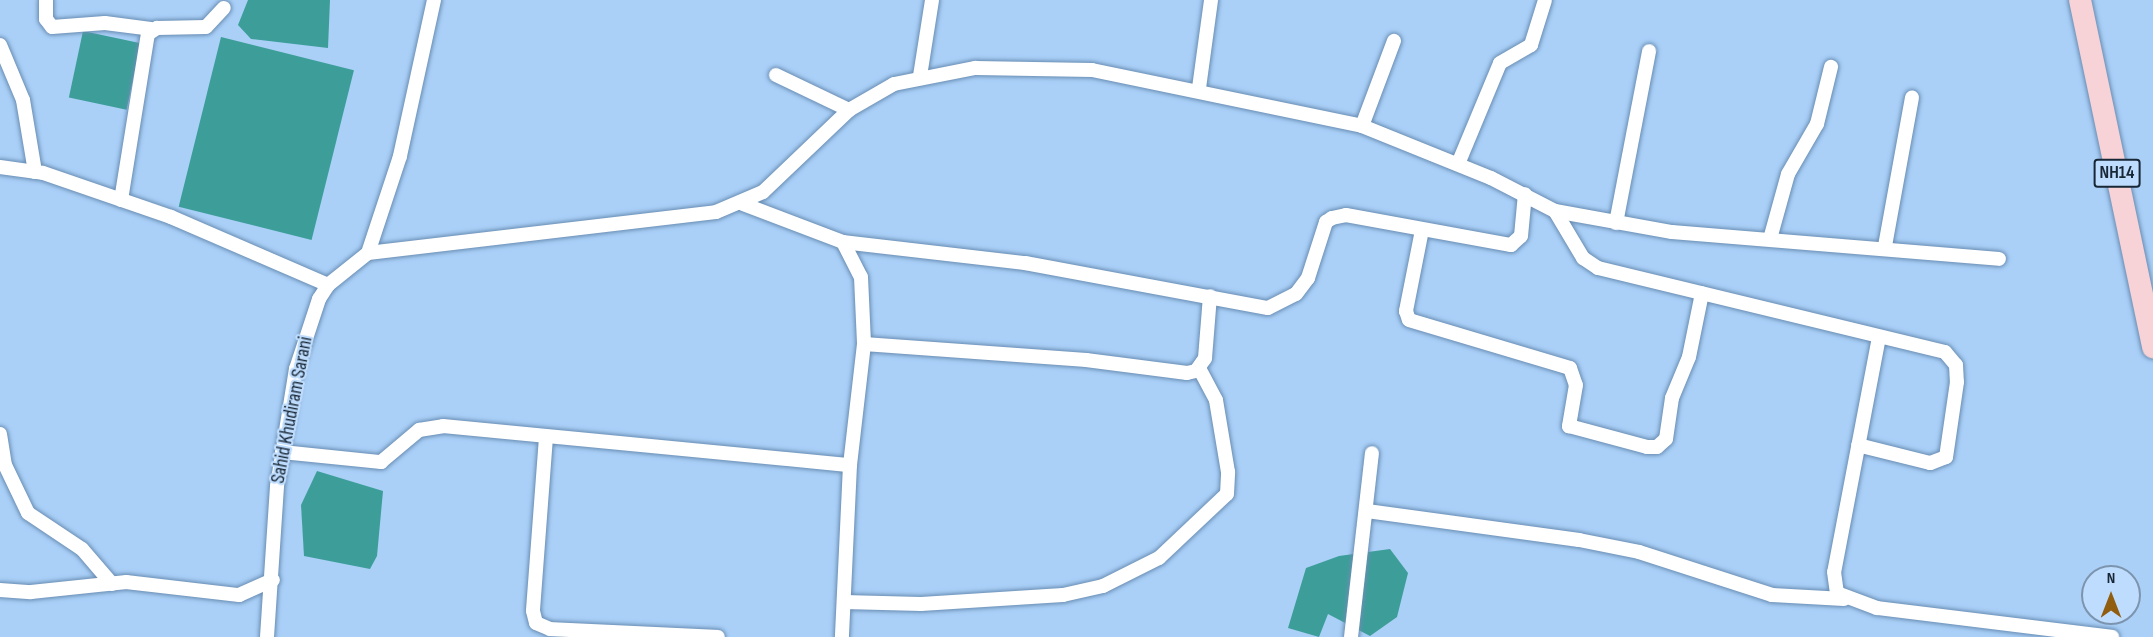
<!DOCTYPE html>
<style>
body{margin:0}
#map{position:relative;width:2153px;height:637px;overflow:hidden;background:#aad0f8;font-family:"Sofia Sans Condensed",sans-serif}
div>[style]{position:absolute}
.water>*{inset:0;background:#3d9e99;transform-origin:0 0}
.roads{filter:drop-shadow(0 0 2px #698db3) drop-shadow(0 0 2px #698db3)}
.minor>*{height:14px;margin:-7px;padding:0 7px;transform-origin:7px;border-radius:7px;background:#fff}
.trunk>*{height:22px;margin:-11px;padding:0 11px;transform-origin:11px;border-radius:11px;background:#f7d2d6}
span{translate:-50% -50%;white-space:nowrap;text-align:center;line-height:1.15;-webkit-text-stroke:4.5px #bedcfd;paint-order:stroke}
.shield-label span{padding:2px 4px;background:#bedcfd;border:2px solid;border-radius:4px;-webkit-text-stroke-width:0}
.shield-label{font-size:18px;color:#182736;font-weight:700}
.street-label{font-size:20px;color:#182736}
.north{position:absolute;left:2081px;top:565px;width:60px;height:60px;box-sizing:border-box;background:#bedcfd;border:2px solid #7c94ad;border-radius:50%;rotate:0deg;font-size:16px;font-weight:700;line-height:24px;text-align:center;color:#182736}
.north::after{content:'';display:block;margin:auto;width:21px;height:27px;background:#915e10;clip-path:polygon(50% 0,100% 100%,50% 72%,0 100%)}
</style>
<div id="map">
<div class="water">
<i style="clip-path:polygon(248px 0,330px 0,328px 48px,251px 39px,238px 25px)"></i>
<i style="left:83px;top:31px;width:59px;height:68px;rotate:12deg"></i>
<i style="left:221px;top:37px;width:137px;height:175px;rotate:14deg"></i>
<i style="clip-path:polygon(317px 471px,383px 491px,377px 556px,370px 569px,304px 556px,301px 505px)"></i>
<i style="clip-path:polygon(1390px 549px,1408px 573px,1397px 617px,1370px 636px,1328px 614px,1319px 637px,1288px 628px,1306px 568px,1339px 556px)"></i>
</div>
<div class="roads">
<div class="minor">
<i style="left:46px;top:0;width:19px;rotate:90deg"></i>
<i style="left:46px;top:19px;width:10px;rotate:53deg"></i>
<i style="left:52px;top:27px;width:53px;rotate:-4.3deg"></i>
<i style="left:105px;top:23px;width:46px;rotate:7.4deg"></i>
<i style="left:0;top:45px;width:60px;rotate:67.3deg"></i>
<i style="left:23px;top:100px;width:73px;rotate:80.5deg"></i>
<i style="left:776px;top:75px;width:81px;rotate:25.6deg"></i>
<i style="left:920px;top:76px;width:77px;rotate:-81deg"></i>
<i style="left:1199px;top:88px;width:89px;rotate:-82.2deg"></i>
<i style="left:1362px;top:126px;width:91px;rotate:-69.4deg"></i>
<i style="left:1458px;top:164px;width:109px;rotate:-67.4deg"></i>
<i style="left:1500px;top:63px;width:36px;rotate:-30deg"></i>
<i style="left:1531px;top:45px;width:47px;rotate:-72.7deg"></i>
<i style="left:0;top:167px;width:43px;rotate:7.9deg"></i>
<i style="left:43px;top:173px;width:135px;rotate:19deg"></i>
<i style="left:171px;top:217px;width:171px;rotate:23.4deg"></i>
<i style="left:121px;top:200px;width:168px;rotate:-80.8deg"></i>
<i style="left:148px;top:34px;width:11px;rotate:-34deg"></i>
<i style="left:157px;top:28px;width:49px;rotate:-1.2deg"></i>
<i style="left:206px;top:27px;width:26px;rotate:-47deg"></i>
<i style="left:743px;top:204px;width:107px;rotate:20.8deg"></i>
<i style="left:843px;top:242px;width:39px;rotate:63deg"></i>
<i style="left:861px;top:277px;width:67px;rotate:87.4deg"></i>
<i style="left:864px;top:344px;width:122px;rotate:96.6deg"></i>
<i style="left:850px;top:465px;width:172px;rotate:92.7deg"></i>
<i style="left:1555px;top:211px;width:119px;rotate:10.2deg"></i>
<i style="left:1672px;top:232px;width:328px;rotate:4.7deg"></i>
<i style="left:1616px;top:223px;width:175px;rotate:-79.1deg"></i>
<i style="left:1422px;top:230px;width:83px;rotate:101.2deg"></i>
<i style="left:1406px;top:311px;width:9px;rotate:72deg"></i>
<i style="left:1409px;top:320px;width:168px;rotate:16.6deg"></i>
<i style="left:1570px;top:368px;width:18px;rotate:71deg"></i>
<i style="left:1576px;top:385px;width:42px;rotate:99.7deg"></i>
<i style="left:1569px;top:426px;width:81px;rotate:15.1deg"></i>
<i style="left:1647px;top:447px;width:10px"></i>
<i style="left:1657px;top:447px;width:12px;rotate:-42deg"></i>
<i style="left:1666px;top:439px;width:41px;rotate:-81.7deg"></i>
<i style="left:1672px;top:398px;width:44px;rotate:-67.5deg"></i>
<i style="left:1689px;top:357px;width:65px;rotate:-78.5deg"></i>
<i style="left:1770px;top:239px;width:67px;rotate:-74.5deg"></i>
<i style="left:1788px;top:174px;width:58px;rotate:-59.9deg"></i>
<i style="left:1817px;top:124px;width:59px;rotate:-76.2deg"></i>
<i style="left:843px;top:242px;width:183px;rotate:6.6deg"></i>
<i style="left:1025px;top:263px;width:247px;rotate:10.5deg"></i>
<i style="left:1268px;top:308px;width:31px;rotate:-27deg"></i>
<i style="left:1296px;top:294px;width:20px;rotate:-53deg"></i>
<i style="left:1308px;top:278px;width:59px;rotate:-72.2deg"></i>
<i style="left:1326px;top:222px;width:7px;rotate:-34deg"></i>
<i style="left:1332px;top:218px;width:14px;rotate:-12deg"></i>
<i style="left:1346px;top:215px;width:168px;rotate:10.3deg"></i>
<i style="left:1511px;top:245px;width:13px;rotate:-42deg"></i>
<i style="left:1521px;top:236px;width:42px;rotate:-84.6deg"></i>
<i style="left:1885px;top:246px;width:151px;rotate:-79.7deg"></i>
<i style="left:368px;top:253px;width:350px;rotate:-6.7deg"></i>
<i style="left:716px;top:212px;width:51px;rotate:-23.1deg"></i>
<i style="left:763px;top:192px;width:119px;rotate:-43.6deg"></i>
<i style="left:849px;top:110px;width:52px;rotate:-30deg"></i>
<i style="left:894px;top:84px;width:83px;rotate:-11.2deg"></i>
<i style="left:975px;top:68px;width:117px;rotate:1deg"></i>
<i style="left:1092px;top:70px;width:276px;rotate:11.7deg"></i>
<i style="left:1362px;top:126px;width:139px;rotate:22deg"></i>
<i style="left:1491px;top:178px;width:72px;rotate:27.3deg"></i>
<i style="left:1555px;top:211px;width:55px;rotate:59.2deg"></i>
<i style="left:1583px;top:258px;width:18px;rotate:34deg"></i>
<i style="left:1598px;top:268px;width:357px;rotate:13.6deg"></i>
<i style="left:1945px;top:352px;width:17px;rotate:50deg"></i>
<i style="left:1956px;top:365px;width:17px;rotate:87deg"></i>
<i style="left:1957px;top:382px;width:76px;rotate:98.3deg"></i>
<i style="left:1946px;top:457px;width:17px;rotate:159deg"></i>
<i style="left:1930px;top:463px;width:74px;rotate:-166deg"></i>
<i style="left:1879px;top:337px;width:239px;rotate:100.8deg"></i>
<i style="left:1834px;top:572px;width:21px;rotate:82deg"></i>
<i style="left:1837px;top:593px;width:43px;rotate:20.6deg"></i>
<i style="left:1877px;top:608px;width:237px;rotate:7deg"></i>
<i style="left:864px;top:344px;width:223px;rotate:4.1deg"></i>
<i style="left:1086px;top:360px;width:102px;rotate:7.3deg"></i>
<i style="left:1187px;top:373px;width:9px;rotate:-13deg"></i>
<i style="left:1196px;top:371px;width:16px;rotate:-55deg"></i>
<i style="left:1205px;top:358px;width:62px;rotate:-85.4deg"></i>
<i style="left:0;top:434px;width:31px;rotate:81deg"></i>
<i style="left:5px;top:465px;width:53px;rotate:64.4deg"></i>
<i style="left:28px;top:513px;width:65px;rotate:33.7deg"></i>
<i style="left:82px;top:549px;width:46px;rotate:49.4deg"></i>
<i style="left:546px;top:437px;width:174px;rotate:94.3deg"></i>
<i style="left:533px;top:611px;width:12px;rotate:76deg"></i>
<i style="left:536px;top:623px;width:15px;rotate:23deg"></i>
<i style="left:550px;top:629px;width:168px;rotate:2.7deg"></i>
<i style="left:282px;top:452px;width:100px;rotate:5.8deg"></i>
<i style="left:381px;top:462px;width:50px;rotate:-40.1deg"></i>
<i style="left:419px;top:430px;width:24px;rotate:-9deg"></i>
<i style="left:443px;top:426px;width:409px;rotate:5.5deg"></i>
<i style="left:1367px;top:511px;width:214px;rotate:7.8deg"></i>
<i style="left:1579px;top:540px;width:61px;rotate:11.3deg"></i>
<i style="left:1639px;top:552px;width:140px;rotate:17.9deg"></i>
<i style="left:1772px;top:595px;width:72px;rotate:3.2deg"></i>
<i style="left:0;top:590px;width:31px;rotate:4deg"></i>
<i style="left:31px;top:592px;width:96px;rotate:-6deg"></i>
<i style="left:126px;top:582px;width:114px;rotate:6.6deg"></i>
<i style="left:239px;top:595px;width:37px;rotate:-24deg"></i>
<i style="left:844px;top:602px;width:77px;rotate:1.5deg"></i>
<i style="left:921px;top:604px;width:142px;rotate:-3.6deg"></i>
<i style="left:1063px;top:595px;width:41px;rotate:-12.7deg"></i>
<i style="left:1103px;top:586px;width:63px;rotate:-26.6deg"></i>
<i style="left:1159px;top:558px;width:93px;rotate:-43.3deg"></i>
<i style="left:1227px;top:494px;width:22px;rotate:-87deg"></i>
<i style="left:1228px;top:472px;width:73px;rotate:-99.5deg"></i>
<i style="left:1216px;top:400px;width:36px;rotate:-118deg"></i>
<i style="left:267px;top:637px;width:151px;rotate:-86.2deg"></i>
<i style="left:277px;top:486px;width:119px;rotate:-80.8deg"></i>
<i style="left:296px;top:369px;width:74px;rotate:-71.8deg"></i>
<i style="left:319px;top:299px;width:17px;rotate:-57deg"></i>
<i style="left:328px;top:285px;width:51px;rotate:-38.7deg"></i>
<i style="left:368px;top:253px;width:102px;rotate:-71.7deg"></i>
<i style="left:400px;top:156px;width:160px;rotate:-77.7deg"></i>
<i style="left:1351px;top:637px;width:185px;rotate:-83.5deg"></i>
</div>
<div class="trunk">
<i style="left:2080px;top:0;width:355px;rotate:78.1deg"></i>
</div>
</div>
<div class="shield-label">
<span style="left:2117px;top:173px">NH14</span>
</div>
<div class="street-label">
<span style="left:292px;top:410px;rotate:-79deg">Sahid Khudiram Sarani</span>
</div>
<div class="north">N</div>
</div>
